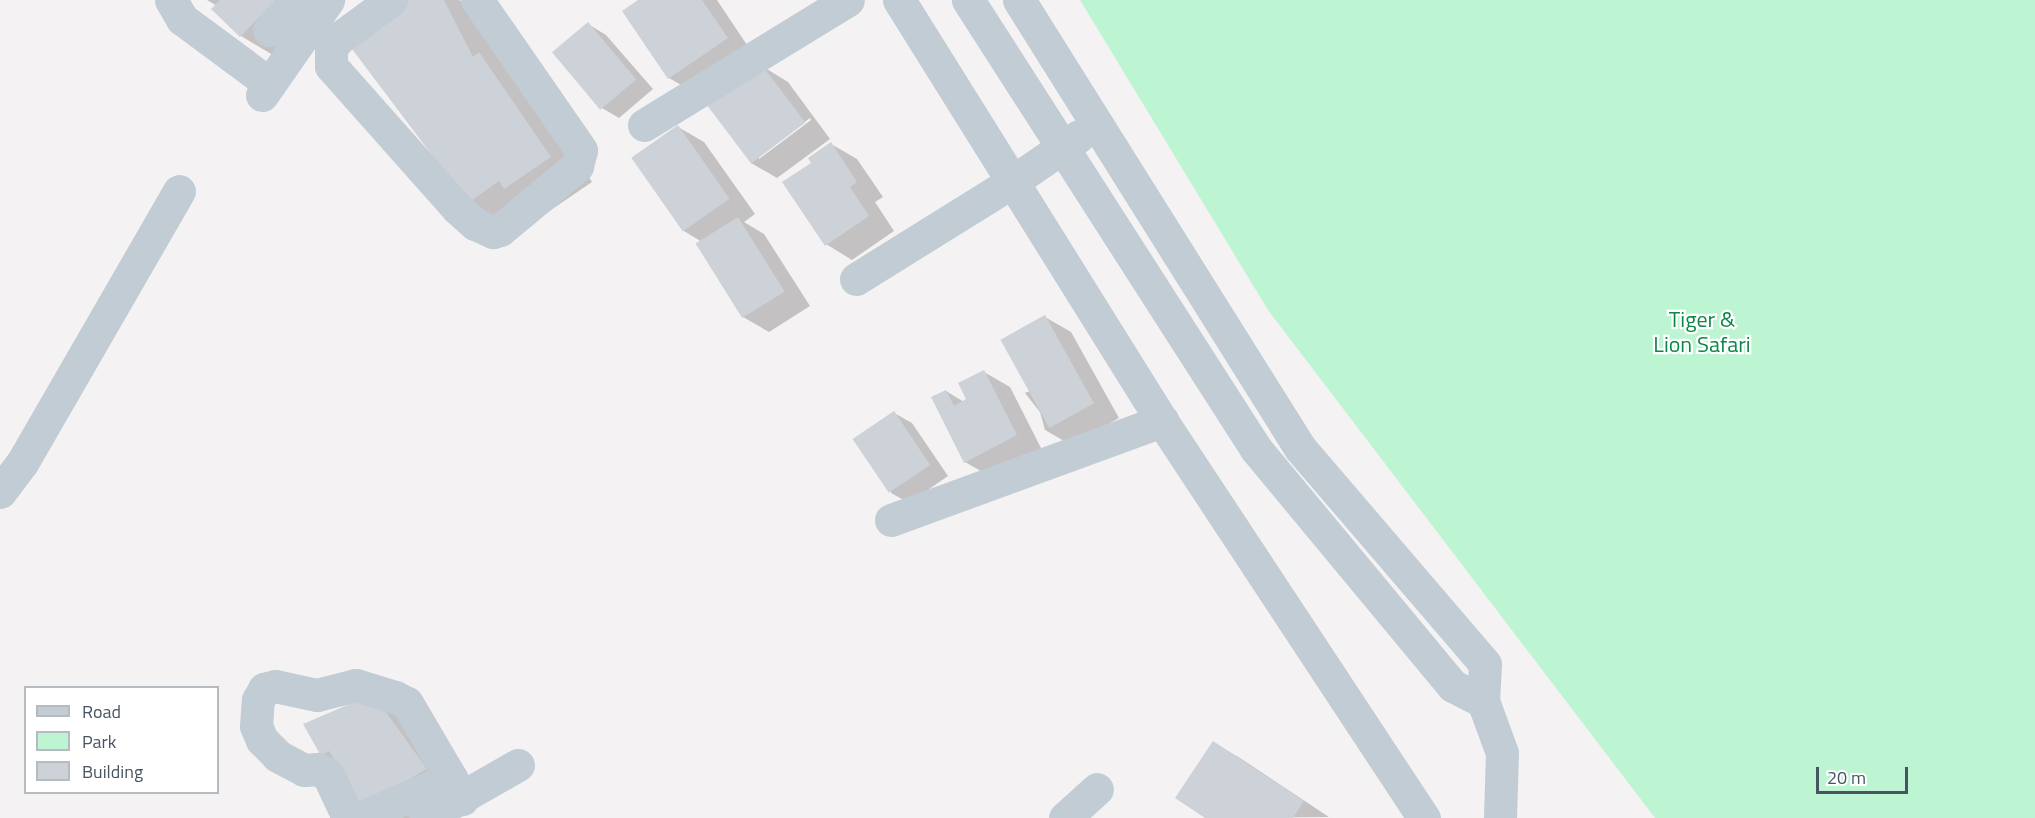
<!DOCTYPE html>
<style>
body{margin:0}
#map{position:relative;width:2035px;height:818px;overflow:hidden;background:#f4f2f2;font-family:"Titillium Web",sans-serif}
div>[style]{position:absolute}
.green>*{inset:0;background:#bdf5d2}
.shadow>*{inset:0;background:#0003}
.building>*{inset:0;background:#cdd1d8;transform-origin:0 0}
.minor>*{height:33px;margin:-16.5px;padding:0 16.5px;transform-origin:16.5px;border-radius:16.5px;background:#c1ccd4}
span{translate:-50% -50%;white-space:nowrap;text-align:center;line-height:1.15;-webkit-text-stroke:4.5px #fff;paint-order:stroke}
.park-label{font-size:22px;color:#0d8749}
.legend{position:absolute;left:24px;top:686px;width:195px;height:108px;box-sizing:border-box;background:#fff;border:2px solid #b5bbc0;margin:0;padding:8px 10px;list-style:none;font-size:18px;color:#475562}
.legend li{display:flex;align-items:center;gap:12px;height:30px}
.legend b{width:30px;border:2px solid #b5bbc0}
.scale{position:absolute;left:1816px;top:767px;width:92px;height:27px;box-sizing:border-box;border:3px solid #475562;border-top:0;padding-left:8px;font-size:18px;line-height:21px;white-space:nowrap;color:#475562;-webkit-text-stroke:4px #fff;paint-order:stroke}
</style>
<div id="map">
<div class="green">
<i style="clip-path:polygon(1080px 0,2035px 0,2035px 818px,1655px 818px,1268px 310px)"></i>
</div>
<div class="shadow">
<i style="clip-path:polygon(207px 0,343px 0,283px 61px,241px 36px,213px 9px,217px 6px)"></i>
<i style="clip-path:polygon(410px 0,459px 0,479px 12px,592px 182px,548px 212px,539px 207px,511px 226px,469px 202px)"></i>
<i style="clip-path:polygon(640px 0,717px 0,753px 54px,695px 93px,669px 78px)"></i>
<i style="clip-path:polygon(588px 24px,606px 35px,653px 89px,619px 118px,602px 108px)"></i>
<i style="clip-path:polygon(evenodd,762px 66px,788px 82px,830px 139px,777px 178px,751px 163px,762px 66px,810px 118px,811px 120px,759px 159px,759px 156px,810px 118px)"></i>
<i style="clip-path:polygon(678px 127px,704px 142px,755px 214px,744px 222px,764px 234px,810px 306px,769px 332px,743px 317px,702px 242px,684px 231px)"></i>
<i style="clip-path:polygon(831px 144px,857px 159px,883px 197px,875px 202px,894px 231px,852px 260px,826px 244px,813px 163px)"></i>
<i style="clip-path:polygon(1045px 317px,1071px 332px,1119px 418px,1071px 445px,1045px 430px,1040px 412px,1025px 393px,1030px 391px)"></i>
<i style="clip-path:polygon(984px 372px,1010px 387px,1042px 450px,991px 477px,965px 462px,946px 391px,964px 402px)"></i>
<i style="clip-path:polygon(894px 413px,912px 423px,948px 476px,909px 503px,891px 493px)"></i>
<i style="clip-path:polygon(373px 695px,416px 720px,469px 794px,427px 818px,369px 818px,322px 755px)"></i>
<i style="clip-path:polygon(1214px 743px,1240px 758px,1329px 817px,1208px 818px)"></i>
</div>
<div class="building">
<i style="clip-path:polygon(220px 0,276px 0,240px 37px,211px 9px)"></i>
<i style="clip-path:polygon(407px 0,444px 0,473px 57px,479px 52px,551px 157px,504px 189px,499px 181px,468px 203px,346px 41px)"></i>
<i style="clip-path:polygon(638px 0,702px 0,728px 38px,668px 79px,622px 11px)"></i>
<i style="left:588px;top:22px;width:75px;height:47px;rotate:50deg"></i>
<i style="left:762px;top:65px;width:72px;height:68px;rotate:53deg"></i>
<i style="left:678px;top:125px;width:90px;height:57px;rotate:55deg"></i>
<i style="clip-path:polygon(831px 142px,857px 182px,850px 187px,869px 216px,825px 246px,782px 182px,811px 163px,808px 158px)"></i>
<i style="left:738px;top:217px;width:88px;height:50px;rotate:58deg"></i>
<i style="left:1045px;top:315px;width:101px;height:51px;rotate:61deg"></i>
<i style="clip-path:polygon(984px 370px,1017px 435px,964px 463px,931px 397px,946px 390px,954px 406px,966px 399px,958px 383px)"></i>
<i style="left:894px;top:411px;width:65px;height:50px;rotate:56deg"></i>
<i style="clip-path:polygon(373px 694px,427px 769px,354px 811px,348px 783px,329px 751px,321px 756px,303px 724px)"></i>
<i style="clip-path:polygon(1213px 741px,1304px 801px,1293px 818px,1205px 818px,1175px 798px)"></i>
</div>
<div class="minor">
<i style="left:171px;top:0;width:22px;rotate:60deg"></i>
<i style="left:182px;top:19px;width:109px;rotate:36.5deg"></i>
<i style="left:391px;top:0;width:66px;rotate:143.7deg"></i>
<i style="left:338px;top:39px;width:11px;rotate:128deg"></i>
<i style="left:331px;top:48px;width:18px;rotate:90deg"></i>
<i style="left:331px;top:66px;width:190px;rotate:48.4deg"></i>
<i style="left:457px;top:208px;width:24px;rotate:42deg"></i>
<i style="left:475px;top:224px;width:20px;rotate:24deg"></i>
<i style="left:493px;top:232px;width:7px;rotate:-16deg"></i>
<i style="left:500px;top:230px;width:100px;rotate:-39.7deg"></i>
<i style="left:577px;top:166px;width:16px;rotate:-76deg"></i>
<i style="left:581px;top:150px;width:183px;rotate:-124.7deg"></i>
<i style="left:899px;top:0;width:496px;rotate:58deg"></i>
<i style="left:1162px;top:421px;width:476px;rotate:56.6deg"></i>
<i style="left:968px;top:0;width:533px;rotate:57.32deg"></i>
<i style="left:1256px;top:449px;width:308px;rotate:50.3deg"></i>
<i style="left:1453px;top:686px;width:34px;rotate:27deg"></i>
<i style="left:1019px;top:0;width:529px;rotate:57.9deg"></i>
<i style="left:1300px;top:448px;width:284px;rotate:49.4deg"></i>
<i style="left:1485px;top:664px;width:37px;rotate:93deg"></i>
<i style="left:1483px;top:701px;width:55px;rotate:69.9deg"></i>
<i style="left:1502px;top:753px;width:65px;rotate:91.8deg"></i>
<i style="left:269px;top:30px;width:40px;rotate:-48deg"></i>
<i style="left:262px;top:95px;width:116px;rotate:-55.2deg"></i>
<i style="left:644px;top:125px;width:239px;rotate:-31.5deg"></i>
<i style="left:856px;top:279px;width:184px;rotate:-31.9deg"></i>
<i style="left:1012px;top:182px;width:81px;rotate:-34.5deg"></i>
<i style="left:0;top:492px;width:36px;rotate:-53deg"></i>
<i style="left:22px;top:463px;width:314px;rotate:-60deg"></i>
<i style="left:891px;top:520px;width:289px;rotate:-20.1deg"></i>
<i style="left:451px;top:778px;width:99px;rotate:156.3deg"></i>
<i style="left:360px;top:818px;width:8px;rotate:-166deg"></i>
<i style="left:352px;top:816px;width:7px;rotate:-153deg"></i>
<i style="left:346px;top:813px;width:42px;rotate:-115.3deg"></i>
<i style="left:328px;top:775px;width:12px;rotate:-149deg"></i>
<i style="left:318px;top:769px;width:14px;rotate:176deg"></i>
<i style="left:304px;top:770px;width:30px;rotate:-152deg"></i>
<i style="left:278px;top:756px;width:23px;rotate:-135deg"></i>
<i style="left:262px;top:740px;width:15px;rotate:-113deg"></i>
<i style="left:256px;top:726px;width:26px;rotate:-86deg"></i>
<i style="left:258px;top:700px;width:13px;rotate:-61deg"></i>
<i style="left:264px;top:689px;width:11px;rotate:-15deg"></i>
<i style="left:275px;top:686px;width:43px;rotate:12.1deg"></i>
<i style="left:317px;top:695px;width:40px;rotate:-14.4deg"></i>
<i style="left:356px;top:685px;width:41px;rotate:17.1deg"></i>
<i style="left:395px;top:697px;width:13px;rotate:27deg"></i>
<i style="left:407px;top:703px;width:87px;rotate:59.6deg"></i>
<i style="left:451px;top:778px;width:24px;rotate:62deg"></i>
<i style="left:425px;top:818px;width:107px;rotate:-29.7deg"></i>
<i style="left:1065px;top:818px;width:43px;rotate:-42.2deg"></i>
</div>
<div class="park-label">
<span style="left:1702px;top:332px">Tiger &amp;<br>Lion Safari</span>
</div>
<ul class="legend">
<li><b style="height:8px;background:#c1ccd4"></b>Road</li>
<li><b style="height:16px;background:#bdf5d2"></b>Park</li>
<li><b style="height:16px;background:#cdd1d8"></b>Building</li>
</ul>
<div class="scale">20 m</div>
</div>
